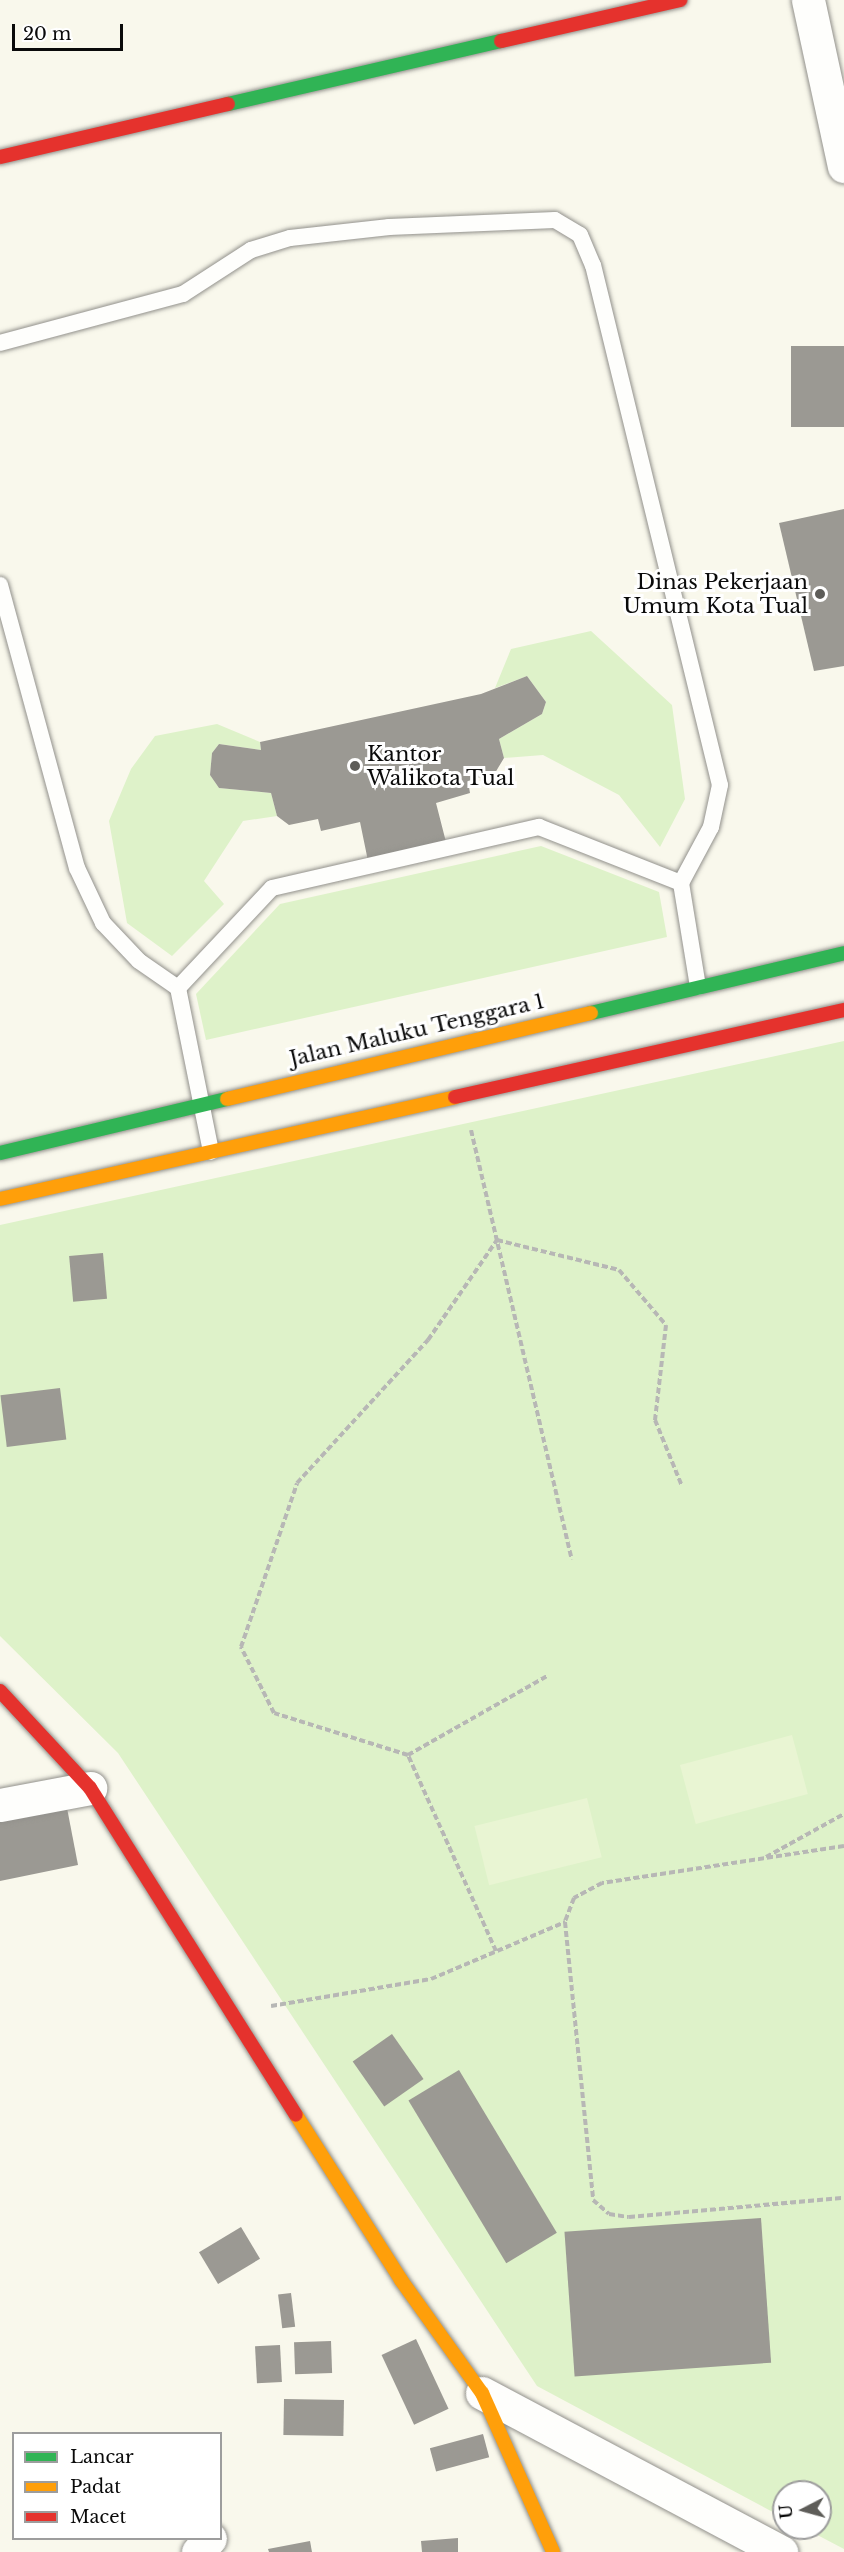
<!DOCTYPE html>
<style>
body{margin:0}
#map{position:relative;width:844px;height:2552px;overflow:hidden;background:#f9f8ec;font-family:"Libre Baskerville",serif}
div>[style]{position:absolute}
.green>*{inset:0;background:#def2c9}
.pitch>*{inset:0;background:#e9f5d3;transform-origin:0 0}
.building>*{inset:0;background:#9b9993;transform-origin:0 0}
.path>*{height:4px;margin-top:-2px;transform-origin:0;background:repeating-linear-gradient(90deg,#b7b7b5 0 6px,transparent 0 9px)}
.roads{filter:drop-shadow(0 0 2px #92918c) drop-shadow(0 0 2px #92918c)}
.lane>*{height:16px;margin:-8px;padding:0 8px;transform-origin:8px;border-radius:8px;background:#fefefc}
.street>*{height:33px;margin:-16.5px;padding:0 16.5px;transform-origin:16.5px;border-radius:16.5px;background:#fefefc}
.fast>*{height:14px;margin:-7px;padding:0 7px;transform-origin:7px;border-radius:7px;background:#30b455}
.slow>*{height:14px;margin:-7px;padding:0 7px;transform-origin:7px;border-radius:7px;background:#ff9f0a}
.jam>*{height:14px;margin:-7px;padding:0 7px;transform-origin:7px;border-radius:7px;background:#e5322d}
.dots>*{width:16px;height:16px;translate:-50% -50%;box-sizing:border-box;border:3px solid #fff;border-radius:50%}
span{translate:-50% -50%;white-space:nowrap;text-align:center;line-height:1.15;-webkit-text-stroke:6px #fff;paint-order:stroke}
.poi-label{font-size:21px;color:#0a0a0a}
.right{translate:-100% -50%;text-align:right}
.left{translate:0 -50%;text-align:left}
.street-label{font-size:21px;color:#0a0a0a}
.legend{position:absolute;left:12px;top:2432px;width:210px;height:108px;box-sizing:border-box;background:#fff;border:2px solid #9d9d9d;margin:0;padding:8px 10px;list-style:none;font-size:18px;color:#0a0a0a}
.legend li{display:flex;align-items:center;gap:12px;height:30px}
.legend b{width:30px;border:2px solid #9d9d9d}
.north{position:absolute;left:772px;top:2480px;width:60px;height:60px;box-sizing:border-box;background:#fff;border:2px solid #9d9d9d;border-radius:50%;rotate:264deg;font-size:16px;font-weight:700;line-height:24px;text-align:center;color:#0a0a0a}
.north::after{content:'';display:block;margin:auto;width:21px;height:27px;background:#5e5d59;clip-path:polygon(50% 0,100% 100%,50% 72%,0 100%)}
.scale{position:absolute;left:12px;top:24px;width:111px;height:27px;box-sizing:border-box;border:3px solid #0a0a0a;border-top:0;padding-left:8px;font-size:18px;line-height:21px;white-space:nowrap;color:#0a0a0a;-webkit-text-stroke:4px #fff;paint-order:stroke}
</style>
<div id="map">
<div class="green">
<i style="clip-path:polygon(591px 631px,672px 705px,685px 799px,660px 847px,619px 795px,543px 755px,504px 758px,499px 739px,542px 714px,546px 702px,527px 676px,495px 688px,511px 649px)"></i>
<i style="clip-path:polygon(217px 724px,260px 742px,261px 750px,219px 744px,212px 753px,210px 775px,219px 788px,271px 793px,277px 816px,243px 821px,204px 881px,224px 904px,172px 956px,127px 923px,109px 821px,131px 769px,155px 736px)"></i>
<i style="clip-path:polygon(541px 846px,659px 892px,667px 937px,206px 1040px,196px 994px,280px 904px)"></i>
<i style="clip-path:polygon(844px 1041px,844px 2549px,804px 2528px,820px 2528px,820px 2492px,784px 2492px,784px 2518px,537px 2386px,118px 1753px,0 1636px,0 1225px)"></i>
</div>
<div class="pitch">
<i style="left:792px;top:1735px;width:61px;height:116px;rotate:75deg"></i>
<i style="left:587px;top:1798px;width:61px;height:116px;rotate:76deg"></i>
</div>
<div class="building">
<i style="left:844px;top:346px;width:81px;height:53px;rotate:90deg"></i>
<i style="clip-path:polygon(844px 509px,844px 666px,814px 671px,779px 523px)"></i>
<i style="clip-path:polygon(527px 676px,546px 702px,542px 714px,499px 739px,504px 758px,495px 773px,468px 781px,470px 793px,436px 803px,446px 842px,368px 861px,360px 822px,321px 831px,318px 819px,289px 825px,277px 816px,271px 793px,219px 788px,210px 775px,212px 753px,219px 744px,261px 750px,260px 742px,481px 694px)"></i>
<i style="left:103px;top:1253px;width:46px;height:34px;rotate:85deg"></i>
<i style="left:60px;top:1388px;width:52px;height:60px;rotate:83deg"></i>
<i style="clip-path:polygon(67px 1808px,78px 1865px,0 1881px,0 1822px)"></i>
<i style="left:392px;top:2034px;width:55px;height:48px;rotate:55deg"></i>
<i style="left:459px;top:2070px;width:190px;height:59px;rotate:59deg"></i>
<i style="left:761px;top:2218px;width:145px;height:197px;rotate:86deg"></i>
<i style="left:241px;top:2227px;width:37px;height:49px;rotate:59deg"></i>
<i style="left:291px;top:2293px;width:34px;height:13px;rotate:83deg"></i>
<i style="left:416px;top:2339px;width:77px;height:38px;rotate:65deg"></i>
<i style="left:331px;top:2341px;width:32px;height:37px;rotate:88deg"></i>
<i style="left:280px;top:2345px;width:37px;height:25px;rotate:87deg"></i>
<i style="left:284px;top:2399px;width:60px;height:36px;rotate:1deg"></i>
<i style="left:483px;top:2434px;width:24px;height:55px;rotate:75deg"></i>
<i style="clip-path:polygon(458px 2538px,458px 2552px,422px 2552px,421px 2541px)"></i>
<i style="clip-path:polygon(310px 2541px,312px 2552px,269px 2552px,268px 2549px)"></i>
</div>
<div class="path">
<i style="left:471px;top:1130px;width:441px;rotate:76.8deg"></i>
<i style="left:408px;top:1755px;width:140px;rotate:-162.6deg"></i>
<i style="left:274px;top:1713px;width:74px;rotate:-116.6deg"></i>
<i style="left:241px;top:1647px;width:173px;rotate:-71.1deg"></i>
<i style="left:297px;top:1483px;width:194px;rotate:-47.5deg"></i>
<i style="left:428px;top:1340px;width:121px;rotate:-55.4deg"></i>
<i style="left:497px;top:1240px;width:126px;rotate:13.8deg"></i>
<i style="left:619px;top:1270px;width:72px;rotate:49.5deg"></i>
<i style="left:666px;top:1325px;width:96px;rotate:96.6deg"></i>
<i style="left:655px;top:1420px;width:71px;rotate:67.8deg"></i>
<i style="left:844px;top:1846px;width:245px;rotate:171.3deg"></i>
<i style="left:602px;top:1883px;width:32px;rotate:152deg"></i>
<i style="left:574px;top:1898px;width:26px;rotate:111deg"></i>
<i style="left:565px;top:1922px;width:279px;rotate:84.2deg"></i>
<i style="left:593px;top:2200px;width:21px;rotate:41deg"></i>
<i style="left:609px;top:2214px;width:20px;rotate:9deg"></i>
<i style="left:629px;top:2217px;width:216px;rotate:-5.1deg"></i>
<i style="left:766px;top:1857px;width:89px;rotate:-28.9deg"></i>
<i style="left:496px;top:1951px;width:215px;rotate:-114.2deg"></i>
<i style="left:408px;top:1755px;width:160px;rotate:-29.6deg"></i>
<i style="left:271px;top:2006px;width:162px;rotate:-9.6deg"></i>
<i style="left:431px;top:1979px;width:146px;rotate:-23deg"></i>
</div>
<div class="roads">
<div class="lane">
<i style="left:0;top:343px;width:189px;rotate:-15deg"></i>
<i style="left:183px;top:294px;width:81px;rotate:-32.9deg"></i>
<i style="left:251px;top:250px;width:41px;rotate:-17.1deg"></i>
<i style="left:290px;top:238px;width:100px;rotate:-6.3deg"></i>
<i style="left:389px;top:227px;width:166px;rotate:-2.4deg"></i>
<i style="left:555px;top:220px;width:29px;rotate:31deg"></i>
<i style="left:580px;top:235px;width:33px;rotate:67deg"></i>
<i style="left:593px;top:265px;width:535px;rotate:76.28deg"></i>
<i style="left:720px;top:785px;width:43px;rotate:102.1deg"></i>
<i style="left:711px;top:827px;width:64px;rotate:118.2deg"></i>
<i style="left:681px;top:883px;width:105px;rotate:80.7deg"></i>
<i style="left:0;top:585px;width:293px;rotate:74.8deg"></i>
<i style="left:77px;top:868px;width:61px;rotate:64.7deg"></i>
<i style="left:103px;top:923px;width:52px;rotate:46.5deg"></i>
<i style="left:139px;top:961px;width:47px;rotate:34.7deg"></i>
<i style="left:178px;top:988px;width:167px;rotate:78.6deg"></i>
<i style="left:178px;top:988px;width:137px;rotate:-46.8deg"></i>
<i style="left:272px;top:888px;width:274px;rotate:-12.9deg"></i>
<i style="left:539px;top:827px;width:153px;rotate:21.5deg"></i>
</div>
<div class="street">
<i style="left:808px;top:0;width:170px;rotate:77.8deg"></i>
<i style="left:0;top:1805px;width:92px;rotate:-10.7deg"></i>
<i style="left:482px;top:2393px;width:339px;rotate:28deg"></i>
<i style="left:198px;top:2552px;width:18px;rotate:-49deg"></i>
</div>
<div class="fast">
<i style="left:228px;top:104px;width:280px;rotate:-13deg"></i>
<i style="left:591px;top:1013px;width:260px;rotate:-13.3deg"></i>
<i style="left:0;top:1153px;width:233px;rotate:-13.4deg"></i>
</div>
<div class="slow">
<i style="left:227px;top:1099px;width:374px;rotate:-13.3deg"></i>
<i style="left:0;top:1199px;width:466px;rotate:-12.6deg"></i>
<i style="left:296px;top:2115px;width:196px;rotate:57.5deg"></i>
<i style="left:401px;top:2280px;width:139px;rotate:54.4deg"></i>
<i style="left:482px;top:2393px;width:174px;rotate:65.9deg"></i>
</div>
<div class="jam">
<i style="left:501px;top:41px;width:184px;rotate:-12.9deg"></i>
<i style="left:0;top:157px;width:234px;rotate:-13.1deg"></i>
<i style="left:455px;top:1097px;width:399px;rotate:-12.6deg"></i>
<i style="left:0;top:1691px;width:132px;rotate:47.1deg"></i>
<i style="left:90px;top:1788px;width:386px;rotate:57.8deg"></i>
</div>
</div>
<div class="dots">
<i style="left:820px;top:594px;background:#5e5d59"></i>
<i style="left:355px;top:766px;background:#5e5d59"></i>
</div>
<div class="poi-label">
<span class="right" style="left:808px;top:594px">Dinas Pekerjaan<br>Umum Kota Tual</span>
<span class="left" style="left:367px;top:766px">Kantor<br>Walikota Tual</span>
</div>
<div class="street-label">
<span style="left:417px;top:1030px;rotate:-13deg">Jalan Maluku Tenggara 1</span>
</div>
<ul class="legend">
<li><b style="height:8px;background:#30b455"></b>Lancar</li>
<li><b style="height:8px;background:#ff9f0a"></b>Padat</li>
<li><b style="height:8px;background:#e5322d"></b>Macet</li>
</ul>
<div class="north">U</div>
<div class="scale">20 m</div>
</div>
